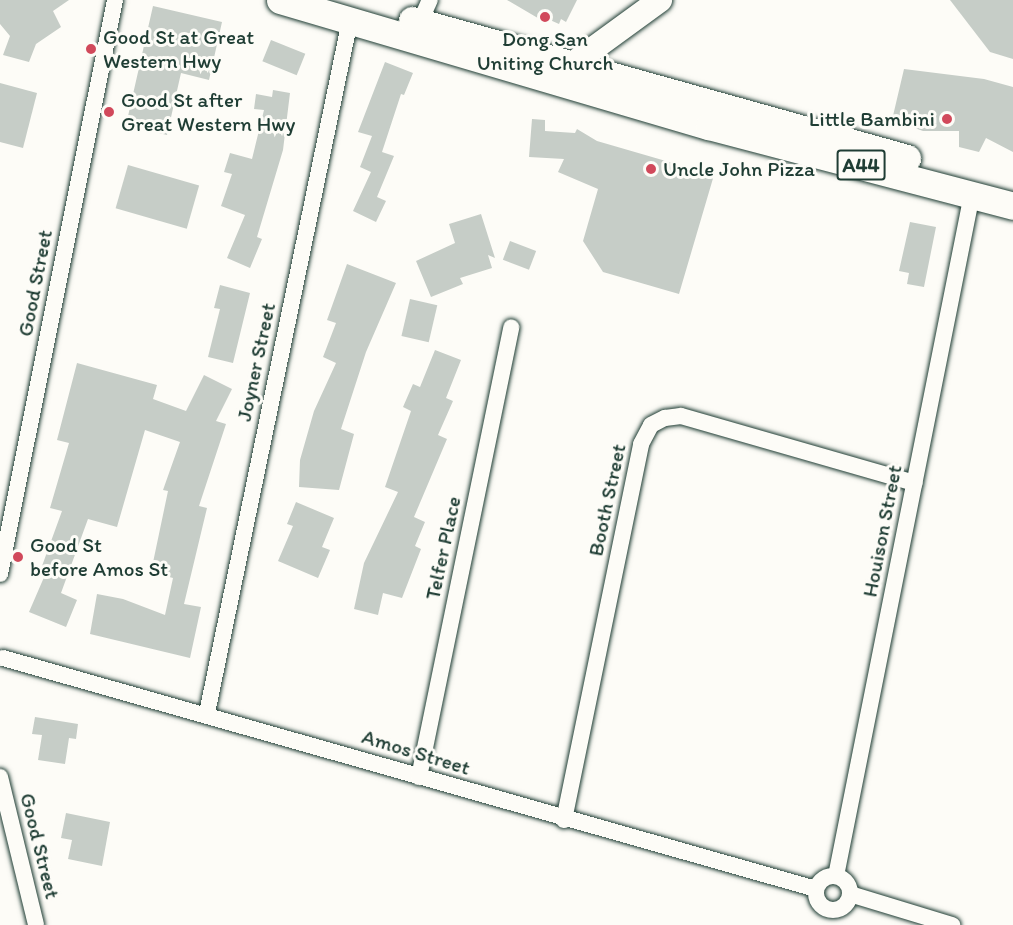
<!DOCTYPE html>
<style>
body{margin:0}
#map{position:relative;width:1013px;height:925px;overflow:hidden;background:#fdfcf7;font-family:Itim,sans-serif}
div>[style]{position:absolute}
.building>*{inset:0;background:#c6cdc7;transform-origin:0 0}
.roads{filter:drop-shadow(0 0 2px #1f3d34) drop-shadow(0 0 2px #1f3d34)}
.minor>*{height:16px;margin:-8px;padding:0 8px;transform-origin:8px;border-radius:8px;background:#fdfcf7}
.minor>.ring{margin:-8px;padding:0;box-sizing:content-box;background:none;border:16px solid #fdfcf7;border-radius:50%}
.secondary>*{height:24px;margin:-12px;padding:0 12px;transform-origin:12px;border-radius:12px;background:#fdfcf7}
.trunk>*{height:27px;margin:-13.5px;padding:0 13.5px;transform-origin:13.5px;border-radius:13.5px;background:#fdfcf7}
.dots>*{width:16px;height:16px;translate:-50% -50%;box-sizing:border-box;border:3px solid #fdfcf7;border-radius:50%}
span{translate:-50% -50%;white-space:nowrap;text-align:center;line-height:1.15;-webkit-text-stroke:6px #fdfcf7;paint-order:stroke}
.shield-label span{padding:2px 4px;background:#fdfcf7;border:2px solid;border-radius:4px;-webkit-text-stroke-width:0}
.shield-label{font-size:20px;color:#1f3d34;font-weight:700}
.poi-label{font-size:21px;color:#1f3d34}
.left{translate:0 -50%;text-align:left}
.right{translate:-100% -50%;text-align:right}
.street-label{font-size:21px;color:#1f3d34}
</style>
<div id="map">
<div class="building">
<i style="clip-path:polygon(0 0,69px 0,53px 11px,61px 27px,36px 44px,29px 62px,3px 55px,10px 36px,0 24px)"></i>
<i style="clip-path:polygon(507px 0,577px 0,566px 22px,561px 19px,559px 24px,550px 20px,548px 24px)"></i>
<i style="clip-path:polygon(950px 0,1013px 0,1013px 59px,990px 52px)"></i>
<i style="clip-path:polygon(153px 6px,222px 22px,209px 80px,181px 73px,167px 135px,126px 125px)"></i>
<i style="left:271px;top:40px;width:37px;height:23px;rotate:22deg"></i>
<i style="clip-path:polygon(385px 62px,413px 73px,404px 95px,401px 94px,382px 152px,394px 156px,377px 197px,386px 201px,376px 222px,353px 211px,371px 172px,360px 167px,372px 136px,358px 132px)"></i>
<i style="clip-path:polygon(904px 69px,984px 79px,1013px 87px,1013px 152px,986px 138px,979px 152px,959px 147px,959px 131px,923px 131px,892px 120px)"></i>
<i style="clip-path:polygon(0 83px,37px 93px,23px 148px,0 142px)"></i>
<i style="clip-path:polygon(273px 90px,290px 93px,283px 150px,257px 237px,262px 239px,250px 268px,227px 258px,245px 215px,221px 206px,232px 174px,224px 172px,230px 153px,252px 159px,264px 110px,254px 109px,256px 94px,272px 97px)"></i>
<i style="clip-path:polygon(532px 119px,545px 120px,545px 131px,575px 133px,577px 129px,597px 141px,714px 175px,679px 294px,603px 272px,583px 241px,598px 189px,558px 172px,564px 159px,529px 157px)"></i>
<i style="left:128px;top:165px;width:74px;height:45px;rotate:16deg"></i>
<i style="clip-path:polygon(481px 214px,495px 258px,488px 255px,492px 268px,460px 278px,463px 284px,431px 297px,416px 261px,455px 243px,449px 224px)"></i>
<i style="clip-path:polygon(910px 222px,936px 227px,924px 287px,907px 284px,909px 273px,899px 271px)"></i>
<i style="left:510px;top:241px;width:28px;height:20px;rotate:21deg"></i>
<i style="clip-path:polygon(347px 264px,396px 283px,366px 352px,341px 429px,354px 434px,339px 490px,299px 487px,300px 460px,314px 411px,336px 363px,323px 357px,336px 323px,327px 320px)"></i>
<i style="clip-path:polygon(220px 285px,250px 293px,233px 363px,208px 357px,220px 309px,214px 308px)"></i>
<i style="left:410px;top:299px;width:28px;height:38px;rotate:13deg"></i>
<i style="clip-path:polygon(435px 350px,461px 360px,446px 398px,453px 401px,438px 435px,447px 439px,414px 517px,425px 522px,415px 546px,421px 549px,402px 598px,383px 593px,378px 615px,354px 609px,364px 563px,398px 492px,385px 487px,411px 411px,403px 407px,413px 384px,420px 387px)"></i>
<i style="clip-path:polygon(77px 363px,157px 385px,153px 399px,186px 411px,204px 375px,232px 389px,216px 421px,226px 424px,199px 506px,207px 508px,184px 604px,201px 607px,190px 658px,90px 634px,97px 594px,123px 599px,165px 615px,173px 578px,151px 572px,168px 491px,163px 490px,180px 442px,145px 430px,117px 527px,88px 519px,61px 593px,77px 600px,66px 627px,29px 612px,48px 568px,42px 566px,62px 511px,50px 508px,69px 443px,57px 440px)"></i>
<i style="clip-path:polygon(296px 502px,334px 518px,322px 547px,330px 550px,318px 578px,278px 561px,293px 526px,287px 524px)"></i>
<i style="clip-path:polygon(35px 717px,78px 724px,76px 739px,69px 738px,65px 764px,38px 760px,42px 735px,32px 734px)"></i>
<i style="clip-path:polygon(66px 813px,110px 822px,102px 866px,68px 859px,72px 840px,61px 838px)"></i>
</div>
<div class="roads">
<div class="minor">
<i style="left:420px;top:22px;width:24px;rotate:-66deg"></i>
<i style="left:0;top:574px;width:585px;rotate:-78.67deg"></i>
<i style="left:3px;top:658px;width:845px;rotate:15.86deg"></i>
<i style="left:207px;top:713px;width:708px;rotate:-78.34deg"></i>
<i style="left:0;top:777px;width:152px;rotate:76.3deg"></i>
<i style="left:419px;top:777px;width:459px;rotate:-78.4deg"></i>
<i style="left:564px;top:820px;width:384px;rotate:-78.4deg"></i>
<i style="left:641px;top:444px;width:21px;rotate:-62deg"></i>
<i style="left:651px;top:425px;width:16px;rotate:-27deg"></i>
<i style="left:665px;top:418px;width:16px;rotate:-7deg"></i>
<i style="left:681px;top:416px;width:243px;rotate:16deg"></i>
<i class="ring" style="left:816px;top:876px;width:18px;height:18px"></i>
<i style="left:836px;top:876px;width:695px;rotate:-78.72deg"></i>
<i style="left:850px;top:894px;width:107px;rotate:16.9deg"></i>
</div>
<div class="secondary">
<i style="left:560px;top:73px;width:124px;rotate:-36.1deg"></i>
</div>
<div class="trunk">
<i style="left:280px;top:0;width:447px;rotate:16.4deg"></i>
<i style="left:709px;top:126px;width:314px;rotate:14.7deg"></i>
<i style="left:412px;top:20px;width:514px;rotate:15.58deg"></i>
</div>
</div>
<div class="dots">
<i style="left:545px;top:17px;background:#d1495b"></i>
<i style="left:91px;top:49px;background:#d1495b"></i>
<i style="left:109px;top:112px;background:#d1495b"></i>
<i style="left:947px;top:119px;background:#d1495b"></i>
<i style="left:651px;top:169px;background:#d1495b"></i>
<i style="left:18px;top:557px;background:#d1495b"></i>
</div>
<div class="shield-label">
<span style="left:861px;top:165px">A44</span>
</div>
<div class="poi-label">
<span class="left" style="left:103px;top:49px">Good St at Great<br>Western Hwy</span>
<span style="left:545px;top:51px">Dong San<br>Uniting Church</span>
<span class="left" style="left:121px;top:112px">Good St after<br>Great Western Hwy</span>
<span class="right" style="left:935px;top:119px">Little Bambini</span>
<span class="left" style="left:663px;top:169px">Uncle John Pizza</span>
<span class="left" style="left:30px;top:557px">Good St<br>before Amos St</span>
</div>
<div class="street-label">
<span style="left:35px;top:283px;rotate:-79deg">Good Street</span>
<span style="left:256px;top:362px;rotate:-78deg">Joyner Street</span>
<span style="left:607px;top:500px;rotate:-78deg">Booth Street</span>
<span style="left:882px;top:531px;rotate:-79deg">Houison Street</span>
<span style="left:443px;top:548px;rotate:-78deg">Telfer Place</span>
<span style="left:416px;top:752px;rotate:17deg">Amos Street</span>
<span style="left:40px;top:846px;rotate:76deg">Good Street</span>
</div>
</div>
